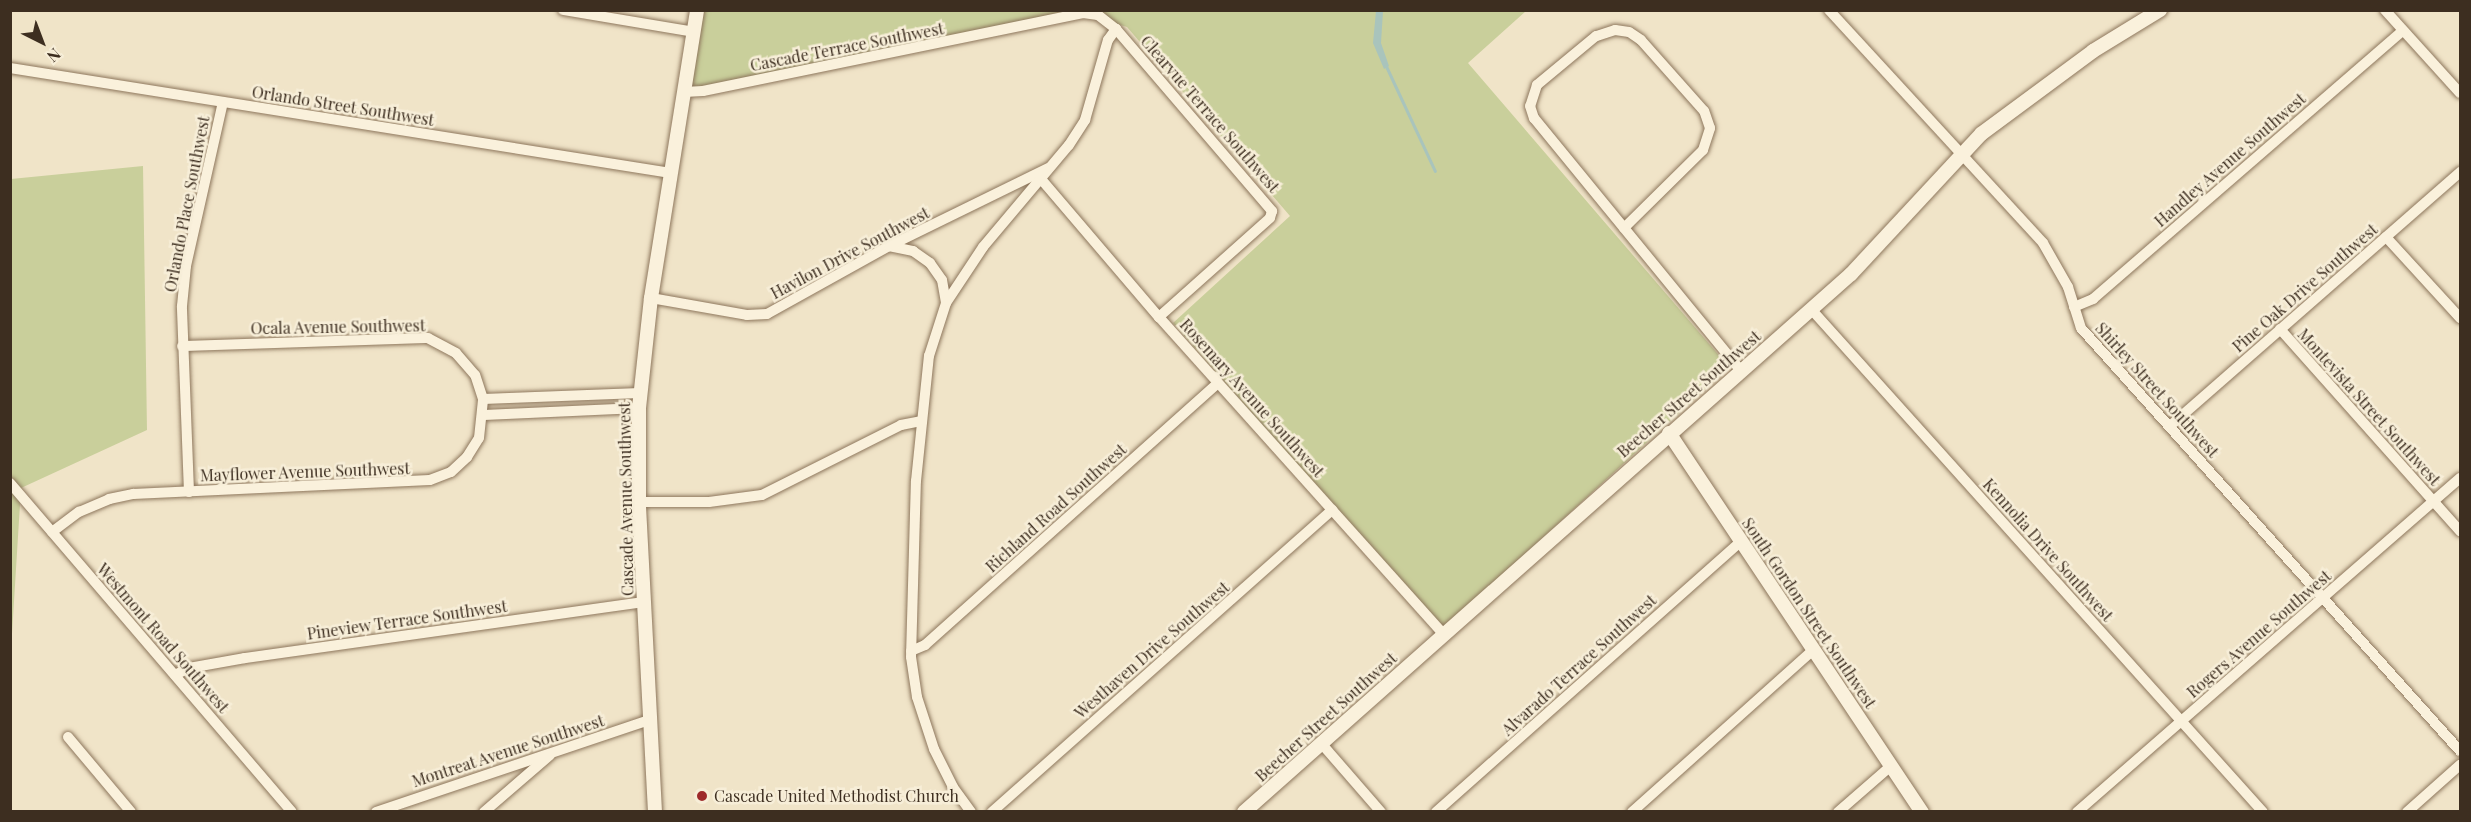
<!DOCTYPE html>
<html>
<head>
<meta charset="utf-8">
<style>
  body { margin:0 }
  #map { position:relative; width:2471px; height:822px; overflow:hidden; background:#f0e4c8; font-family:"Playfair Display",serif }
  div>[style] { position:absolute }
  [style*='--x'] { left:calc(var(--x)*1px); top:calc(var(--y)*1px); width:calc(var(--w)*1px); rotate:calc(var(--a)*1deg) }
  .green>* { inset:0; background:#c9cf9b }
  .water>* { inset:0; background:#a9c4bc }
  .stream>* { height:3px; margin:-1.5px; padding:0 1.5px; transform-origin:1.5px; border-radius:1.5px; background:#a9c4bc }
  .roads { filter:drop-shadow(0 0 2px #8d765c) drop-shadow(0 0 2px #8d765c) }
  .street>* { height:10px; margin:-5px; padding:0 5px; transform-origin:5px; border-radius:5px; background:#faf1dc }
  .secondary>* { height:14px; margin:-7px; padding:0 7px; transform-origin:7px; border-radius:7px; background:#faf1dc }
  .dots>* { width:16px; height:16px; translate:-50% -50%; box-sizing:border-box; border:3px solid #f7eed8; border-radius:50% }
  span { translate:-50% -50%; white-space:nowrap; text-align:center; line-height:1.15; -webkit-text-stroke:5px #f7eed8; paint-order:stroke }
  .street-label { font-size:16px; color:#3d2e20 }
  .poi-label { font-size:16px; color:#3d2e20 }
  .left { translate:0 -50%; text-align:left }
  .frame { position:absolute; inset:0; border:12px solid #3d2e20; pointer-events:none }
  .north { position:absolute; left:12px; top:12px; width:60px; height:60px; -webkit-text-stroke:4px #f7eed8; paint-order:stroke; rotate:138deg; font-size:16px; font-weight:700; line-height:24px; text-align:center; color:#3d2e20 }
  .north::after { content:''; display:block; margin:auto; width:21px; height:27px; background:#3d2e20; clip-path:polygon(50% 0,100% 100%,50% 72%,0 100%) }
</style>
</head>
<body>
<div id="map">
  <div class="green">
    <div style="clip-path:polygon(694px 11px,1526px 11px,1468px 63px,1729px 367px,1442px 630px,1173px 323px,1290px 216px,1127px 27px,1078px 12px,682px 97px)"></div>
    <div style="clip-path:polygon(143px 166px,147px 430px,21px 488px,11px 650px,11px 179px)"></div>
  </div>
  <div class="water">
    <div style="clip-path:polygon(1376px 11px,1383px 11px,1381px 43px,1389px 66px,1384px 69px,1373px 43px)"></div>
  </div>
  <div class="stream">
    <div style="--x:1385;--y:64;--w:118;--a:65"></div>
  </div>
  <div class="roads">
    <div class="street">
      <div style="--x:563;--y:10;--w:133;--a:9.5"></div>
      <div style="--x:1829;--y:10;--w:316;--a:47.4"></div>
      <div style="--x:2043;--y:243;--w:51;--a:60.4"></div>
      <div style="--x:2068;--y:287;--w:43;--a:72.4"></div>
      <div style="--x:2081;--y:328;--w:568;--a:48.14"></div>
      <div style="--x:2385;--y:10;--w:112;--a:47.9"></div>
      <div style="--x:10;--y:68;--w:669;--a:9.03"></div>
      <div style="--x:684;--y:92;--w:19;--a:-3"></div>
      <div style="--x:703;--y:91;--w:388;--a:-11.6"></div>
      <div style="--x:1083;--y:13;--w:15;--a:8"></div>
      <div style="--x:1098;--y:15;--w:23;--a:38"></div>
      <div style="--x:1116;--y:29;--w:240;--a:49.4"></div>
      <div style="--x:1272;--y:211;--w:7;--a:106"></div>
      <div style="--x:1270;--y:218;--w:149;--a:138.3"></div>
      <div style="--x:1041;--y:179;--w:182;--a:49.5"></div>
      <div style="--x:1159;--y:317;--w:426;--a:48.1"></div>
      <div style="--x:1624;--y:228;--w:111;--a:-44.6"></div>
      <div style="--x:1703;--y:150;--w:23;--a:-72"></div>
      <div style="--x:1710;--y:128;--w:18;--a:-109"></div>
      <div style="--x:1704;--y:111;--w:95;--a:-131.6"></div>
      <div style="--x:1641;--y:40;--w:14;--a:-146"></div>
      <div style="--x:1629;--y:32;--w:14;--a:-172"></div>
      <div style="--x:1615;--y:30;--w:20;--a:162"></div>
      <div style="--x:1596;--y:36;--w:77;--a:140.3"></div>
      <div style="--x:1537;--y:85;--w:22;--a:108"></div>
      <div style="--x:1530;--y:106;--w:13;--a:72"></div>
      <div style="--x:1534;--y:118;--w:325;--a:50.7"></div>
      <div style="--x:2386;--y:237;--w:110;--a:47.6"></div>
      <div style="--x:889;--y:246;--w:25;--a:12"></div>
      <div style="--x:913;--y:251;--w:21;--a:35"></div>
      <div style="--x:930;--y:263;--w:21;--a:55"></div>
      <div style="--x:942;--y:280;--w:23;--a:80"></div>
      <div style="--x:651;--y:298;--w:97;--a:10"></div>
      <div style="--x:747;--y:315;--w:20;--a:-3"></div>
      <div style="--x:767;--y:314;--w:140;--a:-29.1"></div>
      <div style="--x:889;--y:246;--w:177;--a:-26.1"></div>
      <div style="--x:2074;--y:307;--w:21;--a:-23"></div>
      <div style="--x:2093;--y:299;--w:410;--a:-40.9"></div>
      <div style="--x:1811;--y:309;--w:676;--a:48.06"></div>
      <div style="--x:2280;--y:329;--w:271;--a:48.3"></div>
      <div style="--x:483;--y:399;--w:157;--a:-2.2"></div>
      <div style="--x:484;--y:415;--w:155;--a:-2.6"></div>
      <div style="--x:2170;--y:426;--w:386;--a:-41.2"></div>
      <div style="--x:10;--y:483;--w:433;--a:49.4"></div>
      <div style="--x:189;--y:492;--w:186;--a:-92.2"></div>
      <div style="--x:182;--y:306;--w:40;--a:-84.3"></div>
      <div style="--x:186;--y:266;--w:168;--a:-77.3"></div>
      <div style="--x:639;--y:502;--w:70;--a:0"></div>
      <div style="--x:709;--y:502;--w:53;--a:-7.5"></div>
      <div style="--x:762;--y:495;--w:156;--a:-26.7"></div>
      <div style="--x:901;--y:425;--w:20;--a:-11"></div>
      <div style="--x:52;--y:532;--w:34;--a:-37"></div>
      <div style="--x:79;--y:512;--w:33;--a:-23"></div>
      <div style="--x:109;--y:499;--w:25;--a:-12"></div>
      <div style="--x:133;--y:494;--w:297;--a:-2.7"></div>
      <div style="--x:430;--y:480;--w:22;--a:-21"></div>
      <div style="--x:451;--y:472;--w:22;--a:-43"></div>
      <div style="--x:467;--y:457;--w:22;--a:-58"></div>
      <div style="--x:479;--y:438;--w:39;--a:-84"></div>
      <div style="--x:483;--y:399;--w:25;--a:-108"></div>
      <div style="--x:475;--y:375;--w:29;--a:-131"></div>
      <div style="--x:456;--y:353;--w:32;--a:-152"></div>
      <div style="--x:428;--y:338;--w:246;--a:178.1"></div>
      <div style="--x:911;--y:651;--w:15;--a:-23"></div>
      <div style="--x:925;--y:645;--w:393;--a:-41.8"></div>
      <div style="--x:175;--y:675;--w:16;--a:-27"></div>
      <div style="--x:189;--y:668;--w:57;--a:-10.1"></div>
      <div style="--x:245;--y:658;--w:403;--a:-8"></div>
      <div style="--x:68;--y:737;--w:98;--a:50"></div>
      <div style="--x:1321;--y:743;--w:91;--a:49"></div>
      <div style="--x:376;--y:812;--w:289;--a:-18.6"></div>
      <div style="--x:484;--y:812;--w:87;--a:-40.8"></div>
      <div style="--x:971;--y:812;--w:31;--a:-126"></div>
      <div style="--x:953;--y:787;--w:42;--a:-116.6"></div>
      <div style="--x:934;--y:749;--w:55;--a:-108.1"></div>
      <div style="--x:917;--y:697;--w:40;--a:-98.5"></div>
      <div style="--x:911;--y:657;--w:176;--a:-88.4"></div>
      <div style="--x:916;--y:481;--w:126;--a:-84.1"></div>
      <div style="--x:929;--y:356;--w:56;--a:-72.2"></div>
      <div style="--x:946;--y:303;--w:67;--a:-56.5"></div>
      <div style="--x:983;--y:247;--w:133;--a:-49.9"></div>
      <div style="--x:1069;--y:145;--w:30;--a:-57"></div>
      <div style="--x:1085;--y:120;--w:83;--a:-74"></div>
      <div style="--x:1108;--y:40;--w:14;--a:-54"></div>
      <div style="--x:992;--y:812;--w:455;--a:-41.6"></div>
      <div style="--x:1436;--y:812;--w:408;--a:-41.6"></div>
      <div style="--x:1632;--y:812;--w:243;--a:-41.8"></div>
      <div style="--x:1838;--y:812;--w:70;--a:-41"></div>
      <div style="--x:2077;--y:812;--w:508;--a:-41.09"></div>
      <div style="--x:2407;--y:812;--w:71;--a:-41.6"></div>
    </div>
    <div class="secondary">
      <div style="--x:1669;--y:433;--w:456;--a:56.3"></div>
      <div style="--x:655;--y:812;--w:310;--a:-93"></div>
      <div style="--x:639;--y:502;--w:94;--a:-90"></div>
      <div style="--x:639;--y:408;--w:111;--a:-83.8"></div>
      <div style="--x:651;--y:298;--w:292;--a:-80.9"></div>
      <div style="--x:1244;--y:812;--w:811;--a:-41.55"></div>
      <div style="--x:1851;--y:274;--w:191;--a:-47.1"></div>
      <div style="--x:1981;--y:134;--w:139;--a:-36.5"></div>
      <div style="--x:2093;--y:51;--w:79;--a:-31.5"></div>
    </div>
  </div>
  <div class="dots">
    <div style="left:702px;top:796px;background:#9e2a2b"></div>
  </div>
  <div class="street-label">
    <span style="left:847px;top:47px;rotate:-11deg">Cascade Terrace Southwest</span>
    <span style="left:343px;top:106px;rotate:9deg">Orlando Street Southwest</span>
    <span style="left:1210px;top:114px;rotate:49deg">Clearvue Terrace Southwest</span>
    <span style="left:2230px;top:160px;rotate:-41deg">Handley Avenue Southwest</span>
    <span style="left:187px;top:204px;rotate:-79deg">Orlando Place Southwest</span>
    <span style="left:850px;top:253px;rotate:-28deg">Havilon Drive Southwest</span>
    <span style="left:2305px;top:288px;rotate:-41deg">Pine Oak Drive Southwest</span>
    <span style="left:338px;top:327px;rotate:-1deg">Ocala Avenue Southwest</span>
    <span style="left:2157px;top:390px;rotate:48deg">Shirley Street Southwest</span>
    <span style="left:1689px;top:394px;rotate:-41deg">Beecher Street Southwest</span>
    <span style="left:1252px;top:398px;rotate:48deg">Rosemary Avenue Southwest</span>
    <span style="left:2369px;top:407px;rotate:48deg">Montevista Street Southwest</span>
    <span style="left:305px;top:472px;rotate:-2deg">Mayflower Avenue Southwest</span>
    <span style="left:626px;top:499px;rotate:-91deg">Cascade Avenue Southwest</span>
    <span style="left:1056px;top:508px;rotate:-42deg">Richland Road Southwest</span>
    <span style="left:2048px;top:550px;rotate:48deg">Kennolia Drive Southwest</span>
    <span style="left:1809px;top:613px;rotate:56deg">South Gordon Street Southwest</span>
    <span style="left:407px;top:620px;rotate:-8deg">Pineview Terrace Southwest</span>
    <span style="left:2259px;top:634px;rotate:-41deg">Rogers Avenue Southwest</span>
    <span style="left:163px;top:638px;rotate:49deg">Westmont Road Southwest</span>
    <span style="left:1152px;top:650px;rotate:-41deg">Westhaven Drive Southwest</span>
    <span style="left:1579px;top:665px;rotate:-42deg">Alvarado Terrace Southwest</span>
    <span style="left:1326px;top:717px;rotate:-42deg">Beecher Street Southwest</span>
    <span style="left:508px;top:751px;rotate:-18deg">Montreat Avenue Southwest</span>
  </div>
  <div class="poi-label">
    <span class="left" style="left:714px;top:796px">Cascade United Methodist Church</span>
  </div>
  <div class="frame"></div>
  <div class="north">N</div>
</div>
</body>
</html>
